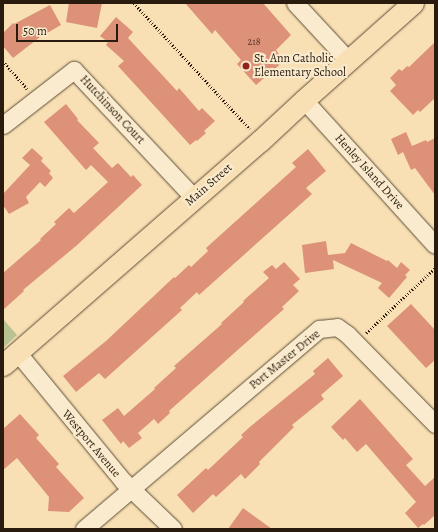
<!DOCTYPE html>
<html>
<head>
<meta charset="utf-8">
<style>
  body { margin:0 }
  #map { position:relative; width:438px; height:532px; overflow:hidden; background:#f8e0b4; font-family:Alegreya,serif }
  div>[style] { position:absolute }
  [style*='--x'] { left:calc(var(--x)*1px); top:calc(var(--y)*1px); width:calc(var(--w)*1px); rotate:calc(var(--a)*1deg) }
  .green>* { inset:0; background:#b8c391 }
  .building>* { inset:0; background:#dd9179 }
  .path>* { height:2.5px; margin-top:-1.25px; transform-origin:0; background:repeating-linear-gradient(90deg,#291b0e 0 1px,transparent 0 3px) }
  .roads { filter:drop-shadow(0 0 1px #5d4c38) drop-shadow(0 0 1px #5d4c38) }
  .minor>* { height:17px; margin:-8.5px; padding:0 8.5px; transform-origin:8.5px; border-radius:8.5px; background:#faebce }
  .major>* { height:21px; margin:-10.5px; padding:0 10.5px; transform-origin:10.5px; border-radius:10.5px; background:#f8e0b4 }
  .dots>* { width:11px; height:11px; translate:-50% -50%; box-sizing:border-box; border:2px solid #faebce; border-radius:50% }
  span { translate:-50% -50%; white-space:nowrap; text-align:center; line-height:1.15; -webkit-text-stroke:4px #faebce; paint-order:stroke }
  .number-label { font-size:10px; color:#563829 }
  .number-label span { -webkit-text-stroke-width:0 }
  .poi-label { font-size:12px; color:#291b0e }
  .left { translate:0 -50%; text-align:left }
  .street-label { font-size:12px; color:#291b0e }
  .frame { position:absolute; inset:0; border:4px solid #291b0e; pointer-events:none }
  .scale { position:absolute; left:16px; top:24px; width:102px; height:18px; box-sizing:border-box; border:2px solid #291b0e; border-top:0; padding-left:5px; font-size:12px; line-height:14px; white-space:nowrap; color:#291b0e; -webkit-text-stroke:3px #faebce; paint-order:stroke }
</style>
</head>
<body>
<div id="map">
  <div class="green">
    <div style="clip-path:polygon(3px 319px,17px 335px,3px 348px)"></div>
  </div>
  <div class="building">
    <div style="clip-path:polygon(69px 3px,102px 3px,97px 28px,66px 22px)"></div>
    <div style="clip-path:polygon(185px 3px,263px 3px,291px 35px,276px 50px,284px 61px,256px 85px,237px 64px,241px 60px,215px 30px,212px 34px)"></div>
    <div style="clip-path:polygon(50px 5px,61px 25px,40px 37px,13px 58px,3px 46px,3px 33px,13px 23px,14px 24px)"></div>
    <div style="clip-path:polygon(116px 17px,133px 32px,128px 38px,177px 91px,179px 88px,199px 111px,202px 108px,215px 121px,204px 131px,206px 133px,197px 141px,196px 140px,190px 145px,118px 66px,124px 61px,106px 45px,108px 42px,100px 36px)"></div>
    <div style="clip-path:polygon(435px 42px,435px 98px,420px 112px,418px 110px,413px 115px,390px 91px,396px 85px,390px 78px,399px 69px,402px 71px,407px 66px,409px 67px)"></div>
    <div style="clip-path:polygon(66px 104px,78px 119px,77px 120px,99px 143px,93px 148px,112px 168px,118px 163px,131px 177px,133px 175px,142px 185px,76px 246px,23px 290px,24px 291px,3px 310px,3px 273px,41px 240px,40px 239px,56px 224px,54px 222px,69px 208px,74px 213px,108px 182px,91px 165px,86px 170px,44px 122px)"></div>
    <div style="clip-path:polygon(406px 132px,412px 146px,426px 140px,427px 142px,435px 138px,435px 195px,415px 168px,411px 170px,403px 152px,398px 155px,391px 139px)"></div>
    <div style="clip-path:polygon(32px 148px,43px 158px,41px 161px,51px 171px,49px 173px,53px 178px,45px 187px,40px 182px,26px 197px,29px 203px,9px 214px,3px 205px,3px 194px,30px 165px,22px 158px)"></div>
    <div style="clip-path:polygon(308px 149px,326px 171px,306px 188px,312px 194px,199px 295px,197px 292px,180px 308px,182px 310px,105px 379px,99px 373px,76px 392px,63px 376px,106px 341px,174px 277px,175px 278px,189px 265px,191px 267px,208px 251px,206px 248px,296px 167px,292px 163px)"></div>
    <div style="clip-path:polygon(326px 241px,328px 255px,345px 253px,351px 243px,387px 261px,388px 260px,397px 268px,401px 262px,410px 270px,405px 275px,407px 277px,389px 298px,378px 288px,382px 283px,333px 260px,334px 269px,305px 273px,302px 245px)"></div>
    <div style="clip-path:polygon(284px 262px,300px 279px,293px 285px,299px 291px,282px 307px,284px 309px,169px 411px,170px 413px,158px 424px,154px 419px,138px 433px,142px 438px,129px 448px,123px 441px,121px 444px,102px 420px,118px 408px,124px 416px,155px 389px,154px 388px,176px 368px,174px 366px,222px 324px,221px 323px,244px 302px,243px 301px,269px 278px,263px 272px,272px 265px,276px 269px)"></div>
    <div style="clip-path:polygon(411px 304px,435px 330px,435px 360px,426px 368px,387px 326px)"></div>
    <div style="clip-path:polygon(328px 358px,343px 376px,321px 395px,324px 399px,292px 425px,294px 427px,259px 462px,260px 464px,245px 479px,241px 474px,216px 497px,213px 494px,193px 513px,177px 495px,206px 468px,208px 470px,243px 437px,241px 435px,251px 426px,315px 374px,313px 371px)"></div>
    <div style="clip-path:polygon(360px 399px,413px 459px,406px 465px,425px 486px,435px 477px,435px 515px,424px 525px,423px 524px,418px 528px,405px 513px,416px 502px,366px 444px,357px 452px,345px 438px,343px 440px,331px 427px)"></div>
    <div style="clip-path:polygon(20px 414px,39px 435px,36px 438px,59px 464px,56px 467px,84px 498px,69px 512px,48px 511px,49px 497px,17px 458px,3px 470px,3px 429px)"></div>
    <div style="clip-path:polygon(243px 508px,272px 529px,228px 529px)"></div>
  </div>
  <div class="path">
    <div style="--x:134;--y:3;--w:171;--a:47.4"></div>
    <div style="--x:3;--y:61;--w:37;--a:49"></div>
    <div style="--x:366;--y:333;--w:95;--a:-43.3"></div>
  </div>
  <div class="roads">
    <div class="minor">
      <div style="--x:295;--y:3;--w:78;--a:47.1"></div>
      <div style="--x:304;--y:100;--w:195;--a:47.9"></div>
      <div style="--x:3;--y:125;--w:90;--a:-37.8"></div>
      <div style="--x:74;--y:70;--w:175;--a:46.8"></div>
      <div style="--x:17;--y:352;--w:167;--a:50.6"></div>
      <div style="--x:123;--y:481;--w:69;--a:43.8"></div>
      <div style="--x:84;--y:529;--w:309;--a:-40.4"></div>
      <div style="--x:319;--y:329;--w:18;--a:-6"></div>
      <div style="--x:337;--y:327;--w:12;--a:35"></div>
      <div style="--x:347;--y:334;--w:126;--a:45.6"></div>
    </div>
    <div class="major">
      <div style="--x:3;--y:365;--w:341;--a:-41.1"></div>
      <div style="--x:260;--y:141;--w:60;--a:-43"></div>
      <div style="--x:304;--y:100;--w:146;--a:-41.7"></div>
    </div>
  </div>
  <div class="dots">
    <div style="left:246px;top:66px;background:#8f2418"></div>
  </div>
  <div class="number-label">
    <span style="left:254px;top:42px">218</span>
  </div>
  <div class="poi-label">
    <span class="left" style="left:254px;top:66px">St. Ann Catholic<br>Elementary School</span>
  </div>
  <div class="street-label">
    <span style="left:112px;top:110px;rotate:47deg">Hutchinson Court</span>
    <span style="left:369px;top:172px;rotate:48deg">Henley Island Drive</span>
    <span style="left:209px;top:185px;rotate:-41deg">Main Street</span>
    <span style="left:285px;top:360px;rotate:-39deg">Port Master Drive</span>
    <span style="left:91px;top:444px;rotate:50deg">Westport Avenue</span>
  </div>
  <div class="frame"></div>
  <div class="scale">50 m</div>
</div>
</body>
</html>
